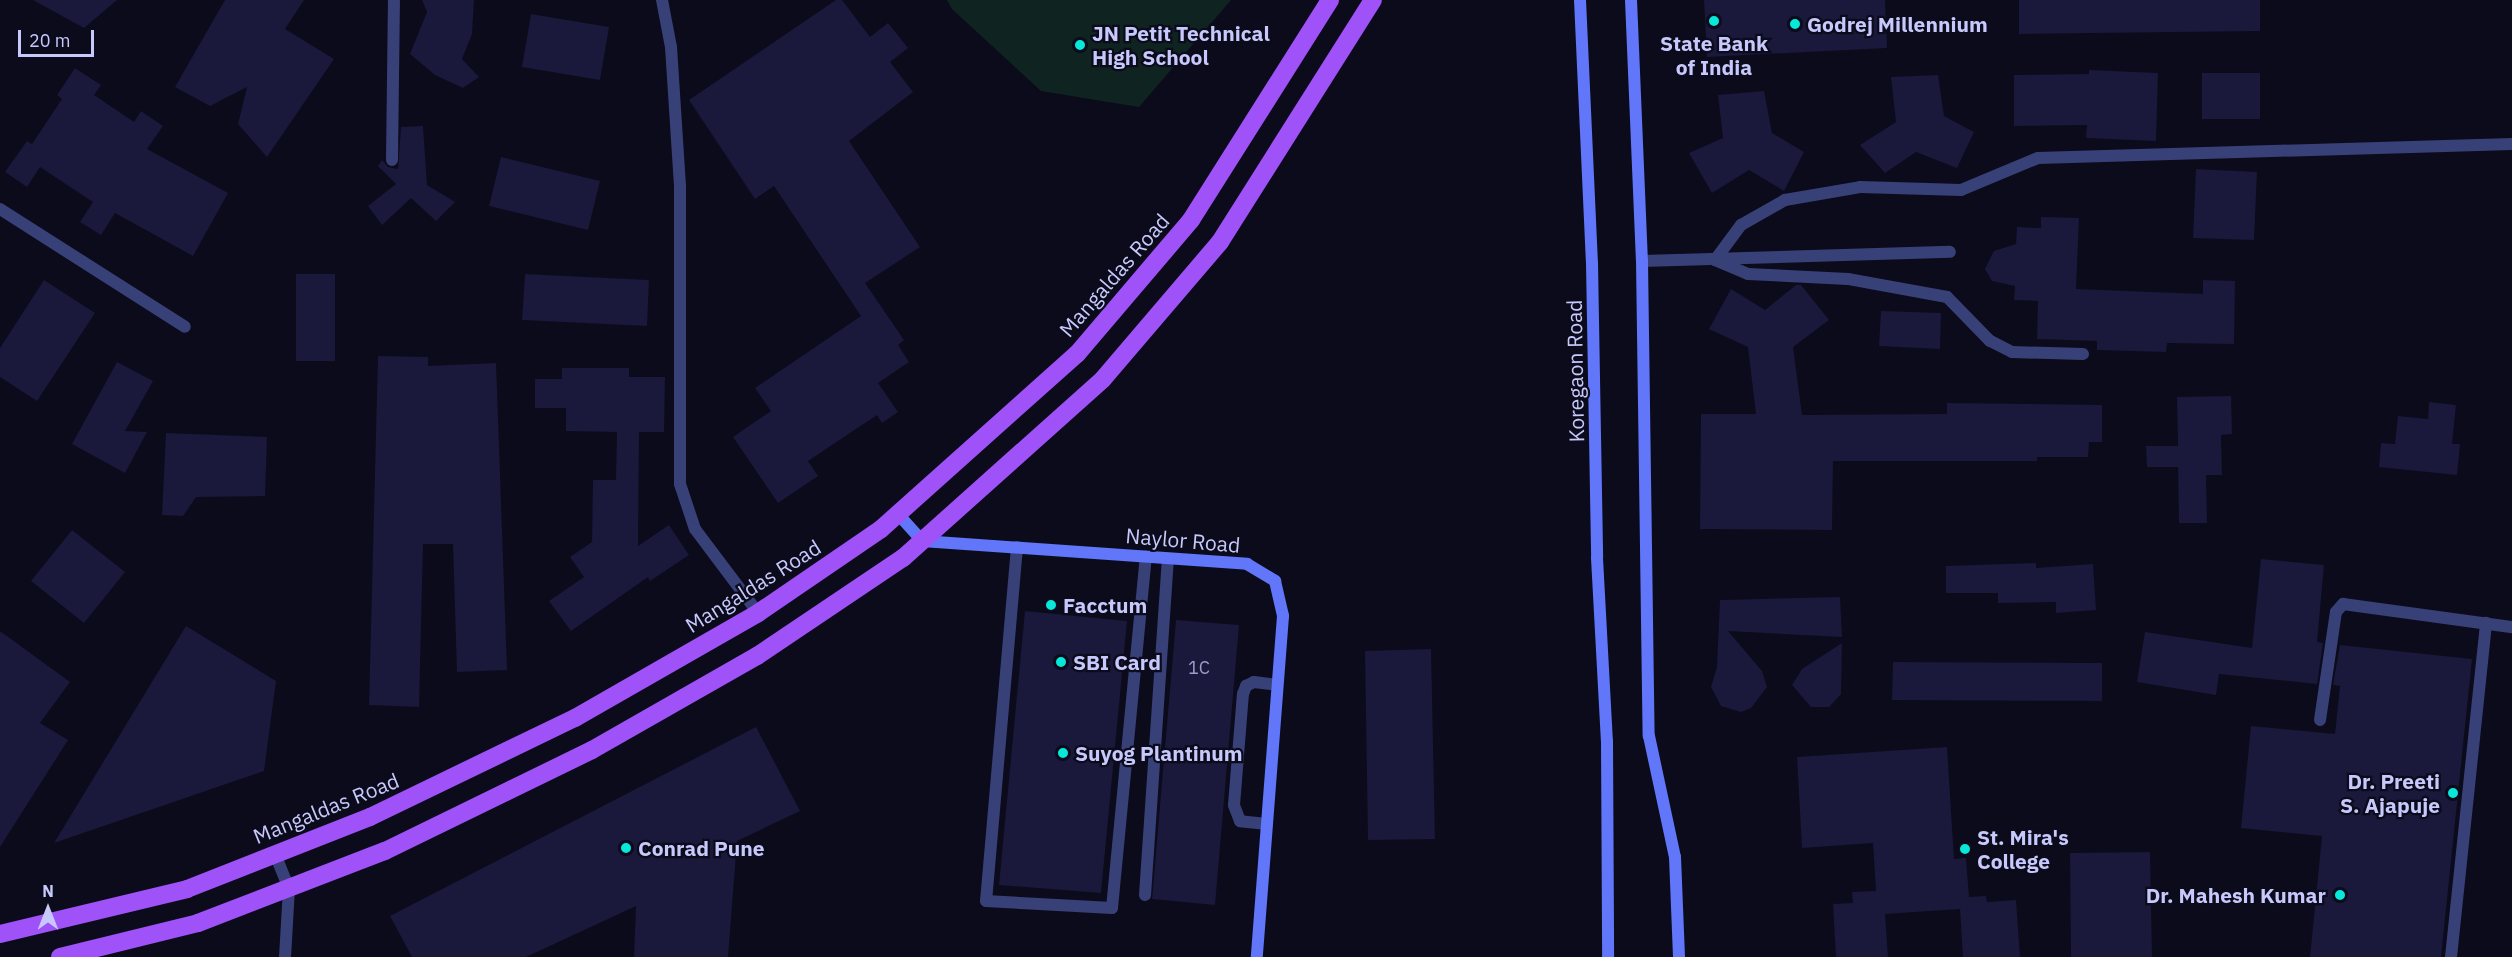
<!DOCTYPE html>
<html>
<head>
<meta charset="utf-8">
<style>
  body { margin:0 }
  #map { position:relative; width:2512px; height:957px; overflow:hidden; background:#0b0b1b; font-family:"IBM Plex Sans",sans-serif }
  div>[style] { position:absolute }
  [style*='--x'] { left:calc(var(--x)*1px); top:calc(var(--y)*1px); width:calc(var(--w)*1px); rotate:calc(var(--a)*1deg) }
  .green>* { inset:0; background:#0f2420 }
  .building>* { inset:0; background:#1a183b }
  .street>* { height:12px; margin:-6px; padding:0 6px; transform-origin:6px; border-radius:6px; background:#384078 }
  .secondary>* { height:12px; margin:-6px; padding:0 6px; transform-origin:6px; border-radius:6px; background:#6176f9 }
  .primary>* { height:18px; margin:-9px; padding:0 9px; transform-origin:9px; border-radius:9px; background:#a052f9 }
  .dots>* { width:16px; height:16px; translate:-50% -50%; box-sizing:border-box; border:3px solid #0b0b1b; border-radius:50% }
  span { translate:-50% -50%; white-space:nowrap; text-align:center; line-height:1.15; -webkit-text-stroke:4.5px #0b0b1b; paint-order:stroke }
  .number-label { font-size:18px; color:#9c9dcc }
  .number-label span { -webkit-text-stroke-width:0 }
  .poi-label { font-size:21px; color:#c7c9fd; font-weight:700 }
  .left { translate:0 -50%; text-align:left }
  .right { translate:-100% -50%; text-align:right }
  .street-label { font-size:21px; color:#c7c9fd }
  .north { position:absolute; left:18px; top:879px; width:60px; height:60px; -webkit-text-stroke:4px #0b0b1b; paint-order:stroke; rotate:0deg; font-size:16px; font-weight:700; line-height:24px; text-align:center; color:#c7c9fd }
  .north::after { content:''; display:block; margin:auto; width:21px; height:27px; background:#c7c9fd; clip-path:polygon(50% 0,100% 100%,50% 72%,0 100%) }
  .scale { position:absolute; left:18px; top:30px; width:76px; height:27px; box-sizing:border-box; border:3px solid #c7c9fd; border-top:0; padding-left:8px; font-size:18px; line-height:21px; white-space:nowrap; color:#c7c9fd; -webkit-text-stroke:4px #0b0b1b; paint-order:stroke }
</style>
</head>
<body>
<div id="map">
  <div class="green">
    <div style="clip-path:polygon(947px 0,1231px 0,1139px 107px,1041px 91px,952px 9px)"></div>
  </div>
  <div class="building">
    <div style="clip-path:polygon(33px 0,117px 0,84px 28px)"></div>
    <div style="clip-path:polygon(225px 0,304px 0,285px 29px,334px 59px,267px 157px,238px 124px,247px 87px,210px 106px,175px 87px)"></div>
    <div style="clip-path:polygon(422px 0,474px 0,472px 34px,462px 59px,479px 77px,463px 88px,435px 75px,410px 54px,427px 12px)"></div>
    <div style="clip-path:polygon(836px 0,842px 0,870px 37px,888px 23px,908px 48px,890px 62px,913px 92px,849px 141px,920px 247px,865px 283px,904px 340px,898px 345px,909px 362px,878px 383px,898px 412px,882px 423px,877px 415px,808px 461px,818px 476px,778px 503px,733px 437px,771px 411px,755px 388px,861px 316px,774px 186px,755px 199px,689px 100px)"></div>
    <div style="clip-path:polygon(1704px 0,1885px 0,1887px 48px,1707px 57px)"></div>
    <div style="clip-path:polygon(2019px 0,2260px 0,2260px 31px,2019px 34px)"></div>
    <div style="clip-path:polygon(531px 14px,609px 27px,600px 80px,522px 67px)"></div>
    <div style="clip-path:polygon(75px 68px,101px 85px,94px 95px,134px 122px,141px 111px,163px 126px,147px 149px,228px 193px,193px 256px,115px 213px,101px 235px,80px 222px,93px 202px,40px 167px,27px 187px,5px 172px,27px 141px,32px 144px,62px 99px,57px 95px)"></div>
    <div style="clip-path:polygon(2089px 70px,2158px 73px,2156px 141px,2086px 138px,2087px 125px,2014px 126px,2014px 75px,2089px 74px)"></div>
    <div style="clip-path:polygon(2202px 73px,2260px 73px,2260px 119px,2202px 119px)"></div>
    <div style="clip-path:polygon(1938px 75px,1944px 116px,1974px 132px,1957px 168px,1916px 152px,1885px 173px,1860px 145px,1896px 122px,1891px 77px)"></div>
    <div style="clip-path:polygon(1764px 91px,1772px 133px,1804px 152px,1784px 191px,1749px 170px,1712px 193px,1689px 153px,1723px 138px,1718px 95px)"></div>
    <div style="clip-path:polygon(423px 126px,427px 185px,455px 202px,436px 221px,411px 198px,382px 225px,368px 206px,396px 184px,378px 166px,382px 160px,388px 167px,398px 169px,401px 127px)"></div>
    <div style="clip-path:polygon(501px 157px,600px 181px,588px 230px,489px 206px)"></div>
    <div style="clip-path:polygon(2196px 169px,2257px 172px,2254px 240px,2193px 238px)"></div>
    <div style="clip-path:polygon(2041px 217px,2079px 218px,2076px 289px,2203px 294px,2203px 280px,2235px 281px,2234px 344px,2167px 343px,2166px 352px,2097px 350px,2097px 341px,2037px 339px,2038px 301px,2014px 300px,2015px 286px,1992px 281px,1985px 269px,1994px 251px,2016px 244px,2017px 227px,2041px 228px)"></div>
    <div style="clip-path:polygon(296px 274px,335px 274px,335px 361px,296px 361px)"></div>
    <div style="clip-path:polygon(525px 274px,649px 280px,647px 326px,522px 320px)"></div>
    <div style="clip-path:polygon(44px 280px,95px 313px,37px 401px,0 377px,0 348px)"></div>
    <div style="clip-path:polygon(1796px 285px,1801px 285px,1829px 320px,1793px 347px,1802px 415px,1947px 414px,1947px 403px,2102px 405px,2102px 442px,2089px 442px,2088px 457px,2037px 457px,2037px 461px,1833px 461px,1832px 530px,1700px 529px,1701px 414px,1756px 414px,1748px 347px,1709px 329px,1731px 289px,1765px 310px)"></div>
    <div style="clip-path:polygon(1881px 311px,1941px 313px,1940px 349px,1879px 346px)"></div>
    <div style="clip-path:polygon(378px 356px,428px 357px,428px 366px,496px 363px,507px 670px,457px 672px,453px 544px,423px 544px,419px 707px,369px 705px)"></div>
    <div style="clip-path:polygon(117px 362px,153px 381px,125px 431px,147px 432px,125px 473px,72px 444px)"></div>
    <div style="clip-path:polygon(562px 368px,629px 368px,629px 377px,665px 377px,664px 432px,639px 432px,638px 546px,669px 525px,689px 555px,650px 581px,648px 577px,571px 631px,549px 601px,584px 577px,570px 557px,592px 542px,593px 480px,616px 480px,617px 432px,566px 431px,566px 408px,535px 408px,535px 379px,562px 379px)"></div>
    <div style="clip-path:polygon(2231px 396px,2232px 434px,2221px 435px,2222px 475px,2206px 475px,2207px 523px,2179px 523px,2178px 467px,2147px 467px,2146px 446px,2178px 446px,2177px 397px)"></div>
    <div style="clip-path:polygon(2429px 402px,2456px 405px,2452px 444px,2460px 444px,2457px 475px,2379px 467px,2381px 443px,2395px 444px,2398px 416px,2428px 419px)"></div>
    <div style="clip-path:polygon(166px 433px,267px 437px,265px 496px,196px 497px,183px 516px,162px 515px)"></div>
    <div style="clip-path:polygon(72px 530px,125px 572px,84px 623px,31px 581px)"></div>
    <div style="clip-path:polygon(2261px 559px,2324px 565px,2317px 642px,2323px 643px,2317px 684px,2219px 674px,2216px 695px,2137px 682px,2145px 632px,2252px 648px)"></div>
    <div style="clip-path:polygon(2036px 563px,2036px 568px,2093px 564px,2096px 610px,2056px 613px,2056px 602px,1998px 603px,1998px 593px,1946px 593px,1946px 566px)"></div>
    <div style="clip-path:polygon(1840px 597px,1842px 637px,1728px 631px,1762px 671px,1767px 687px,1751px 708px,1741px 712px,1721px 706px,1711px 687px,1717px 667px,1720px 600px)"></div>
    <div style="clip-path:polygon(1025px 611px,1127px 621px,1101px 893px,999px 885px)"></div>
    <div style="clip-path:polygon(1176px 620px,1239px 625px,1215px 905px,1152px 899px)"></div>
    <div style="clip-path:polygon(186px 626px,276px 681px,264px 771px,54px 843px)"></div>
    <div style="clip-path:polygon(0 631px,70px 682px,40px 723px,68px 740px,0 847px)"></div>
    <div style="clip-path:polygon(1842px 643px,1841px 694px,1829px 707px,1811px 707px,1792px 685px,1802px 669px)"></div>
    <div style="clip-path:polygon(2340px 645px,2472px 659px,2441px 957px,2310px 957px,2322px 836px,2241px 828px,2251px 726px,2335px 734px,2340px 686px,2333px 685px)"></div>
    <div style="clip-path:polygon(1431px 649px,1435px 839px,1368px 840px,1365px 651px)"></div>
    <div style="clip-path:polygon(1893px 662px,2102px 663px,2102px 701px,1892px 700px)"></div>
    <div style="clip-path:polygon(756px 727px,800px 811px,737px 841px,728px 957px,634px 957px,636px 906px,526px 957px,412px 957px,390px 916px)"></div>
    <div style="clip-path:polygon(1947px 747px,1954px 859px,1966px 858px,1969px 897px,1986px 896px,1987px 902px,2016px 900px,2020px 957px,1963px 957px,1960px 909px,1885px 914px,1888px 957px,1836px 957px,1833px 904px,1853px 903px,1852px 892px,1876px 891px,1873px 843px,1802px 848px,1797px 757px)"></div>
    <div style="clip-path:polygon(2150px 852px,2152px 957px,2071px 957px,2070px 853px)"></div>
  </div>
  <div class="street">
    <div style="--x:662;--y:0;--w:48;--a:79.2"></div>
    <div style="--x:671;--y:47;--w:139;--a:86.3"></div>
    <div style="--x:680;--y:186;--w:298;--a:90"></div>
    <div style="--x:680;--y:484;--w:47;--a:71.6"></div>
    <div style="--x:695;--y:529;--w:105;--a:53.1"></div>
    <div style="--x:392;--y:160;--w:160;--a:-89.3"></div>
    <div style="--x:0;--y:209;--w:219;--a:32.5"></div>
    <div style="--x:1642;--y:261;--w:308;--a:-1.7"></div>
    <div style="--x:2083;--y:354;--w:71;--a:-178.4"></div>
    <div style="--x:2012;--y:352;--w:25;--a:-153"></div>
    <div style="--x:1990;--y:341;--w:62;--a:-134.3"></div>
    <div style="--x:1947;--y:297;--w:101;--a:-169.7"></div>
    <div style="--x:1848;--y:279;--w:100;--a:-177.1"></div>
    <div style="--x:1748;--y:274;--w:36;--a:-157"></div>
    <div style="--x:1715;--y:260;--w:44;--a:-53.4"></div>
    <div style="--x:1741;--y:225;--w:51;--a:-29.6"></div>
    <div style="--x:1785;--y:200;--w:76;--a:-9.8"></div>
    <div style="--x:1860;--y:187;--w:101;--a:1.7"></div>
    <div style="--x:1961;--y:190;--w:83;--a:-22.6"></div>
    <div style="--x:2038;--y:158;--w:474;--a:-1.7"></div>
    <div style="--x:1017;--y:547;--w:355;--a:95"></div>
    <div style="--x:986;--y:901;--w:126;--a:3.2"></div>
    <div style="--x:1112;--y:908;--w:353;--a:-84.5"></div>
    <div style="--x:2320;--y:720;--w:109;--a:-81.6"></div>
    <div style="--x:2336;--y:612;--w:11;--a:-49"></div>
    <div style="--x:2343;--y:604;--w:171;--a:7.8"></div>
    <div style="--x:1267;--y:824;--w:27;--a:-174"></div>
    <div style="--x:1240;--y:821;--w:17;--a:-111"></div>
    <div style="--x:1234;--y:805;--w:111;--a:-85.4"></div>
    <div style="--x:1243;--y:694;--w:9;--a:-69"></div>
    <div style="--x:1246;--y:686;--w:9;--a:-27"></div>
    <div style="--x:1254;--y:682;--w:23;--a:7"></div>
    <div style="--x:275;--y:854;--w:37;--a:68"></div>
    <div style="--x:289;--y:888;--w:69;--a:93.3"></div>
    <div style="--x:1145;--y:895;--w:337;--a:-86.1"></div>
    <div style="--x:2451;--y:957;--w:336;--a:-84"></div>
  </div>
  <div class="secondary">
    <div style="--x:1580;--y:0;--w:263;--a:87.4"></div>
    <div style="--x:1592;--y:263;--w:295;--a:89"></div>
    <div style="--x:1597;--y:558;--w:183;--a:86.9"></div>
    <div style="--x:1607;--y:741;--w:216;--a:89.7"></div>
    <div style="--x:1631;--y:0;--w:261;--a:87.6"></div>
    <div style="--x:1642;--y:261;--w:475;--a:89.2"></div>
    <div style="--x:1649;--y:736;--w:124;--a:77.9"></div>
    <div style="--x:1675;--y:857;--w:100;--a:87.7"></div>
    <div style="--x:898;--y:514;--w:36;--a:48"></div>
    <div style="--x:922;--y:541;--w:326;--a:4"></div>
    <div style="--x:1247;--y:564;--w:33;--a:31"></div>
    <div style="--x:1275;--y:581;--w:36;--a:77"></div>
    <div style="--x:1283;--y:616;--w:342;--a:94.4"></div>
  </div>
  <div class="primary">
    <div style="--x:0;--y:934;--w:192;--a:-13.5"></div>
    <div style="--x:187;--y:889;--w:197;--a:-21.5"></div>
    <div style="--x:370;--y:817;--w:228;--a:-25.8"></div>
    <div style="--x:575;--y:718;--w:211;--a:-29.8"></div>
    <div style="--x:758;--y:613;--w:149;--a:-34.3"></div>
    <div style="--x:881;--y:529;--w:263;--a:-41.8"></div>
    <div style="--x:1077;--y:354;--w:176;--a:-49.6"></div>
    <div style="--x:1191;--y:220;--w:260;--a:-57.7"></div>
    <div style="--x:60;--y:957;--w:142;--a:-13.8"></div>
    <div style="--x:198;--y:923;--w:200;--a:-21.1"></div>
    <div style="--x:385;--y:851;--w:230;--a:-26"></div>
    <div style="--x:592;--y:750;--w:190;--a:-29.7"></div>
    <div style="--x:757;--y:656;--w:176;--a:-33.9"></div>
    <div style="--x:903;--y:558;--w:268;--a:-41.8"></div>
    <div style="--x:1103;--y:379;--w:180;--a:-49.5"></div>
    <div style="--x:1220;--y:242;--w:286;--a:-57.7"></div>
  </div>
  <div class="dots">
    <div style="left:1714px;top:21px;background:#08e8da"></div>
    <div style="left:1795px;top:24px;background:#08e8da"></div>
    <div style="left:1080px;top:45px;background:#08e8da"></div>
    <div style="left:1051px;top:605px;background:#08e8da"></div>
    <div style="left:1061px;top:662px;background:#08e8da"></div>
    <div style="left:1063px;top:753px;background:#08e8da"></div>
    <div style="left:2453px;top:793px;background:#08e8da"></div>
    <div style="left:626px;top:848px;background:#08e8da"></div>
    <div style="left:1965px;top:849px;background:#08e8da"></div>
    <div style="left:2340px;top:895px;background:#08e8da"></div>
  </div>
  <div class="number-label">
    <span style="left:1199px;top:668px">1C</span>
  </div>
  <div class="poi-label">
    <span class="left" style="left:1807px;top:24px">Godrej Millennium</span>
    <span class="left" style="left:1092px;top:45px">JN Petit Technical<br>High School</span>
    <span style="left:1714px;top:55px">State Bank<br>of India</span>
    <span class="left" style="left:1063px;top:605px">Facctum</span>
    <span class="left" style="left:1073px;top:662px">SBI Card</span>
    <span class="left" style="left:1075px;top:753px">Suyog Plantinum</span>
    <span class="right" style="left:2440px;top:793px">Dr. Preeti<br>S. Ajapuje</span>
    <span class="left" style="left:1977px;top:849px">St. Mira's<br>College</span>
    <span class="left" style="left:638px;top:848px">Conrad Pune</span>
    <span class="right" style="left:2326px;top:895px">Dr. Mahesh Kumar</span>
  </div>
  <div class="street-label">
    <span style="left:1114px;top:275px;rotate:-49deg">Mangaldas Road</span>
    <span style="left:1575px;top:371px;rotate:-91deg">Koregaon Road</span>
    <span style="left:1183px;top:540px;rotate:5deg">Naylor Road</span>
    <span style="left:753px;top:586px;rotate:-32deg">Mangaldas Road</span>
    <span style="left:326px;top:808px;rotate:-22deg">Mangaldas Road</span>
  </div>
  <div class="north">N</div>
  <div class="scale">20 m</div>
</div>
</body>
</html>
